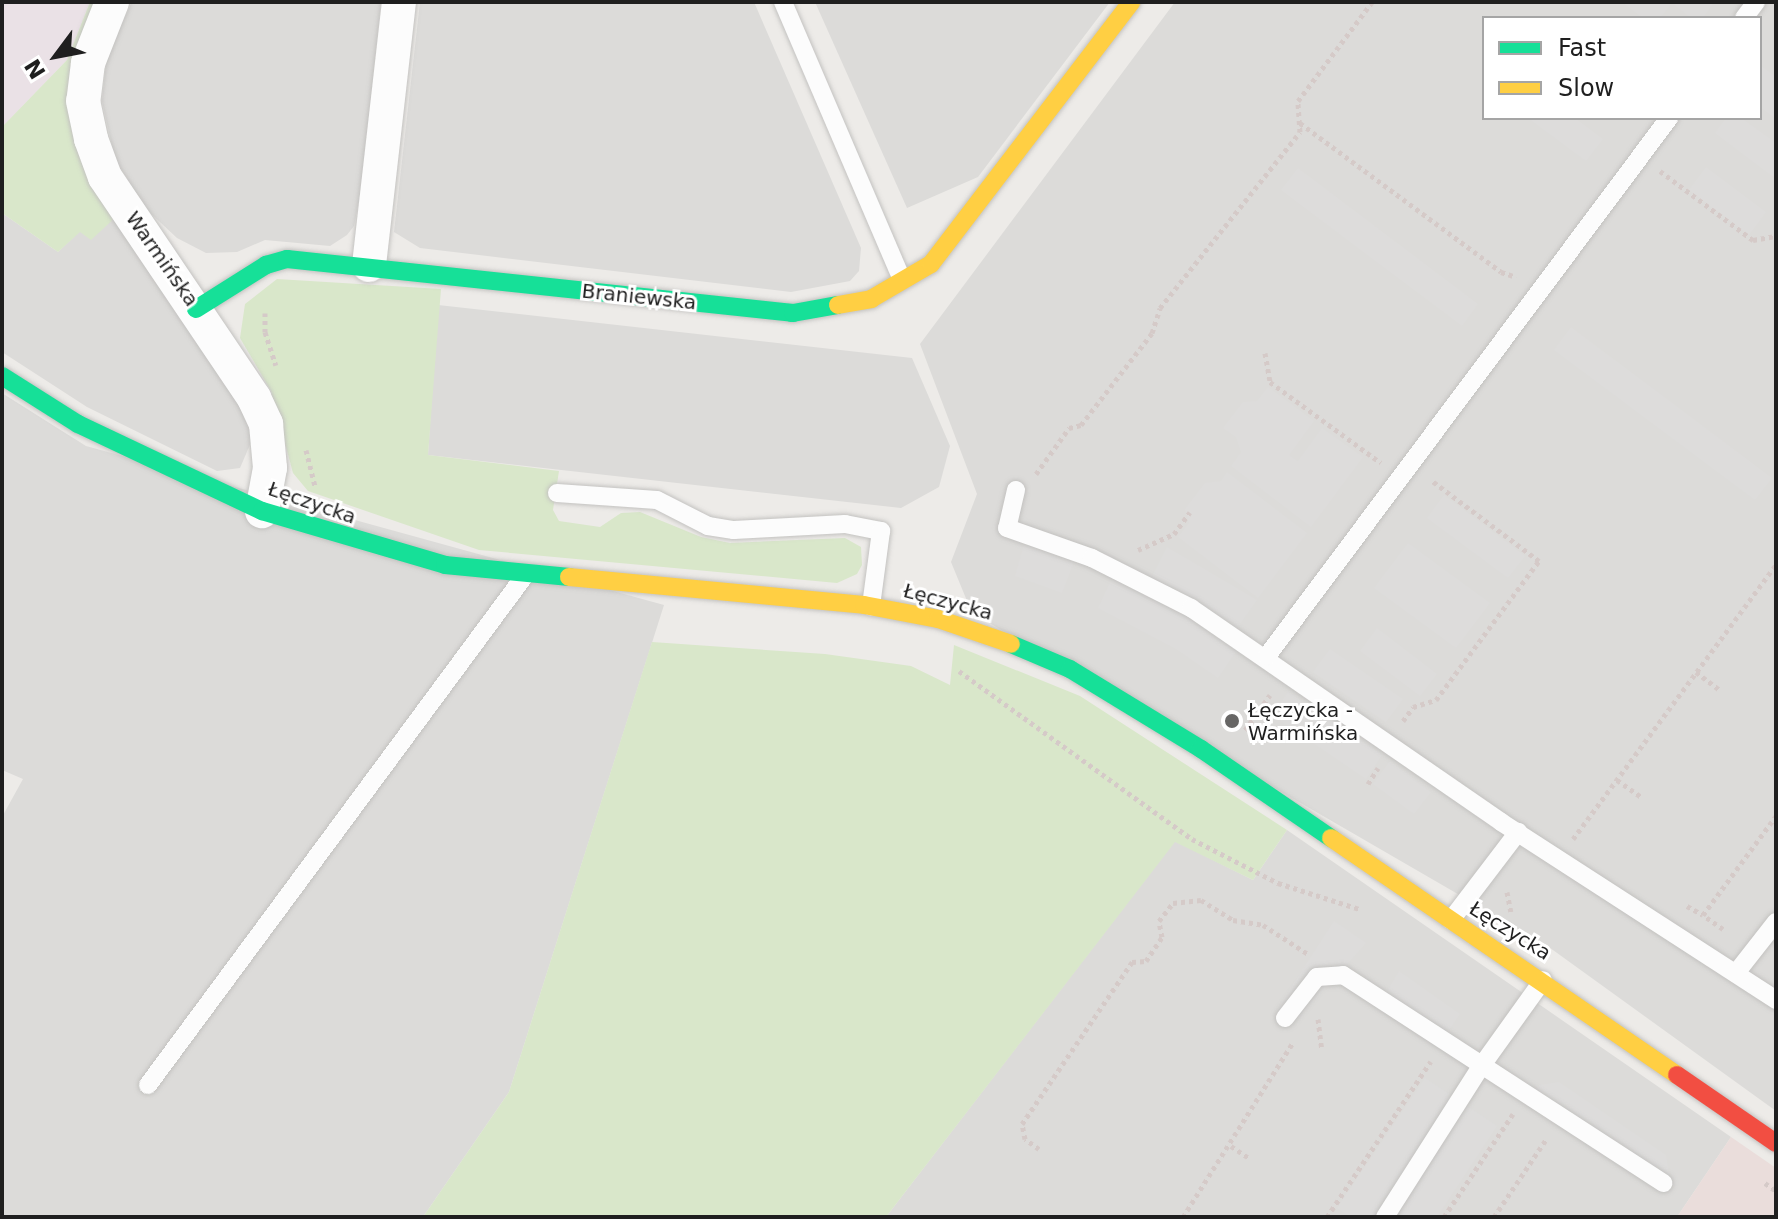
<!DOCTYPE html>
<html>
<head>
<meta charset="utf-8">
<style>
  body { margin:0 }
  #map { position:relative; width:1778px; height:1219px; overflow:hidden; background:#edebe8; font-family:"DejaVu Sans",sans-serif }
  div>[style] { position:absolute }
  [style*='--x'] { left:calc(var(--x)*1px); top:calc(var(--y)*1px); width:calc(var(--w)*1px); rotate:calc(var(--a)*1deg) }
  .residential>* { inset:0; background:#dcdbd9 }
  .commercial>* { inset:0; background:#eadddb }
  .industrial>* { inset:0; background:#eae1e6 }
  .grass>* { inset:0; background:#d9e7ca }
  .parking>* { inset:0; background:#dddcdb }
  .path>* { height:5px; margin-top:-2.5px; transform-origin:0; background:repeating-linear-gradient(90deg,#d5cac8 0 4px,transparent 0 8px) }
  .roads { filter:drop-shadow(0 0 2px #c3c2c0) drop-shadow(0 0 2px #c3c2c0) }
  .lane>* { height:18px; margin:-9px; padding:0 9px; transform-origin:9px; border-radius:9px; background:#fcfcfc }
  .street>* { height:34px; margin:-17px; padding:0 17px; transform-origin:17px; border-radius:17px; background:#fcfcfc }
  .fast>* { height:18px; margin:-9px; padding:0 9px; transform-origin:9px; border-radius:9px; background:#16e098 }
  .slow>* { height:18px; margin:-9px; padding:0 9px; transform-origin:9px; border-radius:9px; background:#ffcf43 }
  .jam>* { height:18px; margin:-9px; padding:0 9px; transform-origin:9px; border-radius:9px; background:#f24e42 }
  .dots>* { width:22px; height:22px; translate:-50% -50%; box-sizing:border-box; border:4px solid #fff; border-radius:50% }
  span { translate:-50% -50%; white-space:nowrap; text-align:center; line-height:1.15; -webkit-text-stroke:6px #fff; paint-order:stroke }
  .street-label { font-size:20px; color:#1f1f1f }
  .poi-label { font-size:20px; color:#1f1f1f }
  .left { translate:0 -50%; text-align:left }
  .frame { position:absolute; inset:0; border:4px solid #1f1f1f; pointer-events:none }
  .legend { position:absolute; left:1482px; top:16px; width:280px; height:104px; box-sizing:border-box; background:#fff; border:2px solid #a5a5a5; margin:0; padding:10px 14px; list-style:none; font-size:24px; color:#1f1f1f }
  .legend li { display:flex; align-items:center; gap:16px; height:40px }
  .legend b { width:40px; border:2px solid #a5a5a5 }
  .north { position:absolute; left:16px; top:16px; width:80px; height:80px; -webkit-text-stroke:6px #fff; paint-order:stroke; rotate:238deg; font-size:22px; font-weight:700; line-height:32px; text-align:center; color:#1f1f1f }
  .north::after { content:''; display:block; margin:auto; width:28px; height:36px; background:#1f1f1f; clip-path:polygon(50% 0,100% 100%,50% 72%,0 100%) }
</style>
</head>
<body>
<div id="map">
  <div class="residential">
    <div style="clip-path:polygon(132px 2px,381px 2px,363px 180px,354px 226px,347px 235px,330px 246px,265px 240px,237px 252px,206px 253px,177px 238px,145px 208px,115px 159px,102px 101px,107px 54px)"></div>
    <div style="clip-path:polygon(420px 2px,754px 2px,861px 248px,859px 271px,850px 281px,791px 292px,420px 248px,394px 232px)"></div>
    <div style="clip-path:polygon(815px 2px,1110px 2px,978px 177px,907px 208px)"></div>
    <div style="clip-path:polygon(evenodd,1175px 2px,1776px 2px,1776px 1111px,1546px 945px,972px 613px,951px 562px,977px 494px,920px 344px,1175px 2px,1484px 18px,1760px 18px,1760px 118px,1484px 118px,1484px 18px)"></div>
    <div style="clip-path:polygon(2px 213px,58px 252px,80px 231px,118px 215px,244px 401px,255px 433px,240px 468px,217px 471px,87px 407px,2px 352px)"></div>
    <div style="clip-path:polygon(438px 305px,912px 358px,950px 446px,939px 487px,901px 508px,428px 455px)"></div>
    <div style="clip-path:polygon(2px 393px,86px 446px,664px 605px,509px 1092px,423px 1217px,2px 1217px,2px 817px,23px 779px,2px 770px)"></div>
    <div style="clip-path:polygon(1287px 830px,1731px 1137px,1677px 1217px,886px 1217px,1175px 841px,1253px 880px)"></div>
  </div>
  <div class="commercial">
    <div style="clip-path:polygon(1731px 1137px,1776px 1168px,1776px 1217px,1677px 1217px)"></div>
  </div>
  <div class="industrial">
    <div style="clip-path:polygon(2px 2px,90px 2px,67px 60px,2px 127px)"></div>
  </div>
  <div class="grass">
    <div style="clip-path:polygon(90px 2px,103px 2px,82px 45px,118px 215px,91px 240px,80px 232px,58px 252px,2px 213px,2px 127px,67px 60px)"></div>
    <div style="clip-path:polygon(277px 279px,441px 289px,428px 455px,559px 471px,553px 510px,559px 521px,600px 527px,621px 513px,640px 512px,701px 537px,730px 543px,845px 538px,861px 547px,862px 565px,857px 574px,837px 583px,479px 550px,308px 491px,293px 473px,271px 391px,240px 338px,245px 304px)"></div>
    <div style="clip-path:polygon(652px 642px,825px 654px,911px 666px,950px 685px,954px 645px,1080px 696px,1287px 830px,1253px 880px,1175px 842px,886px 1217px,423px 1217px,509px 1092px)"></div>
  </div>
  <div class="parking">
    <div style="clip-path:polygon(1622px 2px,1714px 2px,1703px 18px,1691px 18px,1672px 3px,1660px 18px,1643px 18px)"></div>
    <div style="clip-path:polygon(1760px 65px,1776px 77px,1776px 119px,1760px 107px)"></div>
    <div style="clip-path:polygon(1528px 118px,1575px 118px,1603px 139px,1586px 161px)"></div>
    <div style="clip-path:polygon(1726px 118px,1741px 118px,1776px 143px,1776px 179px,1715px 133px)"></div>
    <div style="clip-path:polygon(1706px 167px,1766px 212px,1749px 235px,1689px 190px)"></div>
    <div style="clip-path:polygon(1298px 168px,1478px 304px,1462px 326px,1281px 190px)"></div>
    <div style="clip-path:polygon(1571px 327px,1772px 478px,1755px 500px,1554px 350px)"></div>
    <div style="clip-path:polygon(1268px 387px,1314px 421px,1289px 455px,1298px 461px,1322px 428px,1363px 457px,1311px 527px,1231px 466px,1241px 452px,1236px 437px,1223px 428px,1243px 402px,1257px 401px)"></div>
    <div style="clip-path:polygon(1227px 472px,1307px 533px,1258px 598px,1178px 537px,1189px 523px,1185px 509px,1205px 483px,1221px 481px)"></div>
    <div style="clip-path:polygon(1444px 495px,1525px 556px,1508px 578px,1427px 518px)"></div>
    <div style="clip-path:polygon(1027px 534px,1078px 552px,1062px 593px,1015px 576px)"></div>
    <div style="clip-path:polygon(1408px 543px,1490px 603px,1456px 648px,1374px 588px)"></div>
    <div style="clip-path:polygon(1167px 547px,1257px 600px,1233px 634px,1243px 641px,1218px 678px,1176px 649px,1098px 608px,1116px 569px,1148px 585px)"></div>
    <div style="clip-path:polygon(1377px 628px,1437px 674px,1446px 680px,1437px 674px,1420px 696px,1360px 651px)"></div>
    <div style="clip-path:polygon(1330px 649px,1403px 699px,1386px 722px,1313px 672px)"></div>
    <div style="clip-path:polygon(1288px 692px,1382px 755px,1366px 779px,1272px 715px)"></div>
    <div style="clip-path:polygon(1390px 761px,1431px 792px,1414px 814px,1373px 784px)"></div>
    <div style="clip-path:polygon(1334px 921px,1366px 943px,1292px 1026px,1275px 1012px)"></div>
    <div style="clip-path:polygon(1399px 971px,1460px 1014px,1440px 1043px,1382px 1000px)"></div>
    <div style="clip-path:polygon(1425px 1078px,1497px 1126px,1437px 1217px,1351px 1217px,1337px 1208px)"></div>
    <div style="clip-path:polygon(1559px 1082px,1666px 1155px,1669px 1174px,1663px 1183px,1534px 1095px,1539px 1085px)"></div>
  </div>
  <div class="path">
    <div style="--x:1300;--y:123;--w:250;--a:36.5"></div>
    <div style="--x:1501;--y:272;--w:16;--a:18"></div>
    <div style="--x:1660;--y:171;--w:116;--a:36.6"></div>
    <div style="--x:1753;--y:240;--w:23;--a:-10"></div>
    <div style="--x:265;--y:313;--w:19;--a:90"></div>
    <div style="--x:265;--y:332;--w:35;--a:72"></div>
    <div style="--x:1265;--y:353;--w:29;--a:80"></div>
    <div style="--x:1270;--y:382;--w:137;--a:36.1"></div>
    <div style="--x:306;--y:450;--w:38;--a:76"></div>
    <div style="--x:1036;--y:474;--w:57;--a:-54.3"></div>
    <div style="--x:1069;--y:428;--w:12;--a:-14"></div>
    <div style="--x:1081;--y:425;--w:116;--a:-52.3"></div>
    <div style="--x:1152;--y:333;--w:26;--a:-72"></div>
    <div style="--x:1160;--y:308;--w:225;--a:-51.5"></div>
    <div style="--x:1300;--y:132;--w:31;--a:-94"></div>
    <div style="--x:1298;--y:101;--w:124;--a:-53.2"></div>
    <div style="--x:1138;--y:550;--w:39;--a:-24"></div>
    <div style="--x:1174;--y:534;--w:27;--a:-54"></div>
    <div style="--x:959;--y:671;--w:287;--a:35.8"></div>
    <div style="--x:1192;--y:839;--w:97;--a:27.1"></div>
    <div style="--x:1278;--y:883;--w:85;--a:17.8"></div>
    <div style="--x:1696;--y:672;--w:31;--a:37"></div>
    <div style="--x:1403;--y:721;--w:17;--a:-54"></div>
    <div style="--x:1413;--y:707;--w:24;--a:-17"></div>
    <div style="--x:1436;--y:700;--w:173;--a:-53.5"></div>
    <div style="--x:1539;--y:561;--w:135;--a:-143.1"></div>
    <div style="--x:1245;--y:730;--w:43;--a:-54.5"></div>
    <div style="--x:1617;--y:780;--w:29;--a:35"></div>
    <div style="--x:1368;--y:784;--w:19;--a:-58"></div>
    <div style="--x:1573;--y:839;--w:341;--a:-53.5"></div>
    <div style="--x:1507;--y:892;--w:20;--a:79"></div>
    <div style="--x:1687;--y:906;--w:18;--a:29"></div>
    <div style="--x:1723;--y:929;--w:24;--a:-145"></div>
    <div style="--x:1703;--y:915;--w:123;--a:-53.6"></div>
    <div style="--x:1318;--y:1019;--w:31;--a:83"></div>
    <div style="--x:1231;--y:1146;--w:22;--a:34"></div>
    <div style="--x:1039;--y:1149;--w:17;--a:-144"></div>
    <div style="--x:1025;--y:1139;--w:15;--a:-101"></div>
    <div style="--x:1022;--y:1124;--w:196;--a:-55.8"></div>
    <div style="--x:1132;--y:962;--w:14;--a:-4"></div>
    <div style="--x:1146;--y:961;--w:29;--a:-56"></div>
    <div style="--x:1162;--y:937;--w:16;--a:-101"></div>
    <div style="--x:1159;--y:921;--w:23;--a:-52"></div>
    <div style="--x:1173;--y:903;--w:28;--a:-6"></div>
    <div style="--x:1201;--y:900;--w:38;--a:32"></div>
    <div style="--x:1233;--y:920;--w:30;--a:9"></div>
    <div style="--x:1263;--y:925;--w:54;--a:32.8"></div>
    <div style="--x:1765;--y:1183;--w:14;--a:36"></div>
    <div style="--x:1183;--y:1217;--w:207;--a:-57.8"></div>
    <div style="--x:1327;--y:1217;--w:187;--a:-56.3"></div>
    <div style="--x:1444;--y:1217;--w:124;--a:-56.2"></div>
    <div style="--x:1494;--y:1217;--w:95;--a:-56.1"></div>
  </div>
  <div class="roads">
    <div class="lane">
      <div style="--x:783;--y:2;--w:302;--a:66.8"></div>
      <div style="--x:1744;--y:18;--w:20;--a:-53"></div>
      <div style="--x:1016;--y:490;--w:39;--a:103"></div>
      <div style="--x:1007;--y:528;--w:90;--a:19.4"></div>
      <div style="--x:1092;--y:558;--w:111;--a:26.8"></div>
      <div style="--x:1191;--y:608;--w:377;--a:34.6"></div>
      <div style="--x:1501;--y:822;--w:328;--a:32.9"></div>
      <div style="--x:557;--y:493;--w:100;--a:4"></div>
      <div style="--x:657;--y:500;--w:57;--a:27"></div>
      <div style="--x:708;--y:526;--w:26;--a:9"></div>
      <div style="--x:734;--y:530;--w:111;--a:-3.1"></div>
      <div style="--x:845;--y:524;--w:37;--a:11"></div>
      <div style="--x:881;--y:531;--w:76;--a:97.6"></div>
      <div style="--x:1267;--y:656;--w:672;--a:-53.23"></div>
      <div style="--x:1451;--y:920;--w:111;--a:-52.7"></div>
      <div style="--x:1736;--y:973;--w:65;--a:-51.9"></div>
      <div style="--x:1285;--y:1018;--w:52;--a:-52"></div>
      <div style="--x:1317;--y:977;--w:26;--a:-4"></div>
      <div style="--x:1343;--y:975;--w:382;--a:33"></div>
      <div style="--x:148;--y:1085;--w:636;--a:-53.51"></div>
      <div style="--x:1385;--y:1217;--w:177;--a:-57.5"></div>
      <div style="--x:1480;--y:1068;--w:108;--a:-54.4"></div>
    </div>
    <div class="street">
      <div style="--x:112;--y:2;--w:66;--a:111.5"></div>
      <div style="--x:88;--y:63;--w:38;--a:97"></div>
      <div style="--x:83;--y:101;--w:39;--a:78"></div>
      <div style="--x:91;--y:139;--w:40;--a:69.8"></div>
      <div style="--x:105;--y:177;--w:267;--a:56"></div>
      <div style="--x:254;--y:398;--w:29;--a:65"></div>
      <div style="--x:266;--y:424;--w:44;--a:84.8"></div>
      <div style="--x:270;--y:468;--w:44;--a:100.5"></div>
      <div style="--x:369;--y:265;--w:265;--a:-83.5"></div>
    </div>
    <div class="fast">
      <div style="--x:196;--y:309;--w:83;--a:-32.2"></div>
      <div style="--x:266;--y:265;--w:22;--a:-16"></div>
      <div style="--x:287;--y:259;--w:509;--a:6.09"></div>
      <div style="--x:793;--y:313;--w:46;--a:-10.1"></div>
      <div style="--x:2;--y:376;--w:90;--a:32.3"></div>
      <div style="--x:78;--y:424;--w:204;--a:25.3"></div>
      <div style="--x:262;--y:511;--w:191;--a:16.4"></div>
      <div style="--x:445;--y:565;--w:125;--a:5.5"></div>
      <div style="--x:1011;--y:644;--w:64;--a:23"></div>
      <div style="--x:1070;--y:669;--w:153;--a:31.4"></div>
      <div style="--x:1201;--y:749;--w:158;--a:34.4"></div>
    </div>
    <div class="slow">
      <div style="--x:838;--y:305;--w:34;--a:-10"></div>
      <div style="--x:871;--y:299;--w:69;--a:-30.3"></div>
      <div style="--x:931;--y:264;--w:330;--a:-52.6"></div>
      <div style="--x:569;--y:577;--w:296;--a:5.4"></div>
      <div style="--x:864;--y:605;--w:75;--a:10.7"></div>
      <div style="--x:938;--y:619;--w:77;--a:18.9"></div>
      <div style="--x:1331;--y:838;--w:419;--a:34.4"></div>
    </div>
    <div class="jam">
      <div style="--x:1677;--y:1075;--w:120;--a:34.5"></div>
    </div>
  </div>
  <div class="dots">
    <div style="left:1232px;top:721px;background:#676665"></div>
  </div>
  <div class="street-label">
    <span style="left:162px;top:259px;rotate:55deg">Warmińska</span>
    <span style="left:639px;top:297px;rotate:6deg">Braniewska</span>
    <span style="left:312px;top:503px;rotate:19deg">Łęczycka</span>
    <span style="left:948px;top:602px;rotate:15deg">Łęczycka</span>
    <span style="left:1510px;top:931px;rotate:32deg">Łęczycka</span>
  </div>
  <div class="poi-label">
    <span class="left" style="left:1248px;top:722px">Łęczycka -<br>Warmińska</span>
  </div>
  <div class="frame"></div>
  <ul class="legend">
  <li><b style="height:10px;background:#16e098"></b>Fast</li>
  <li><b style="height:10px;background:#ffcf43"></b>Slow</li>
  </ul>
  <div class="north">N</div>
</div>
</body>
</html>
